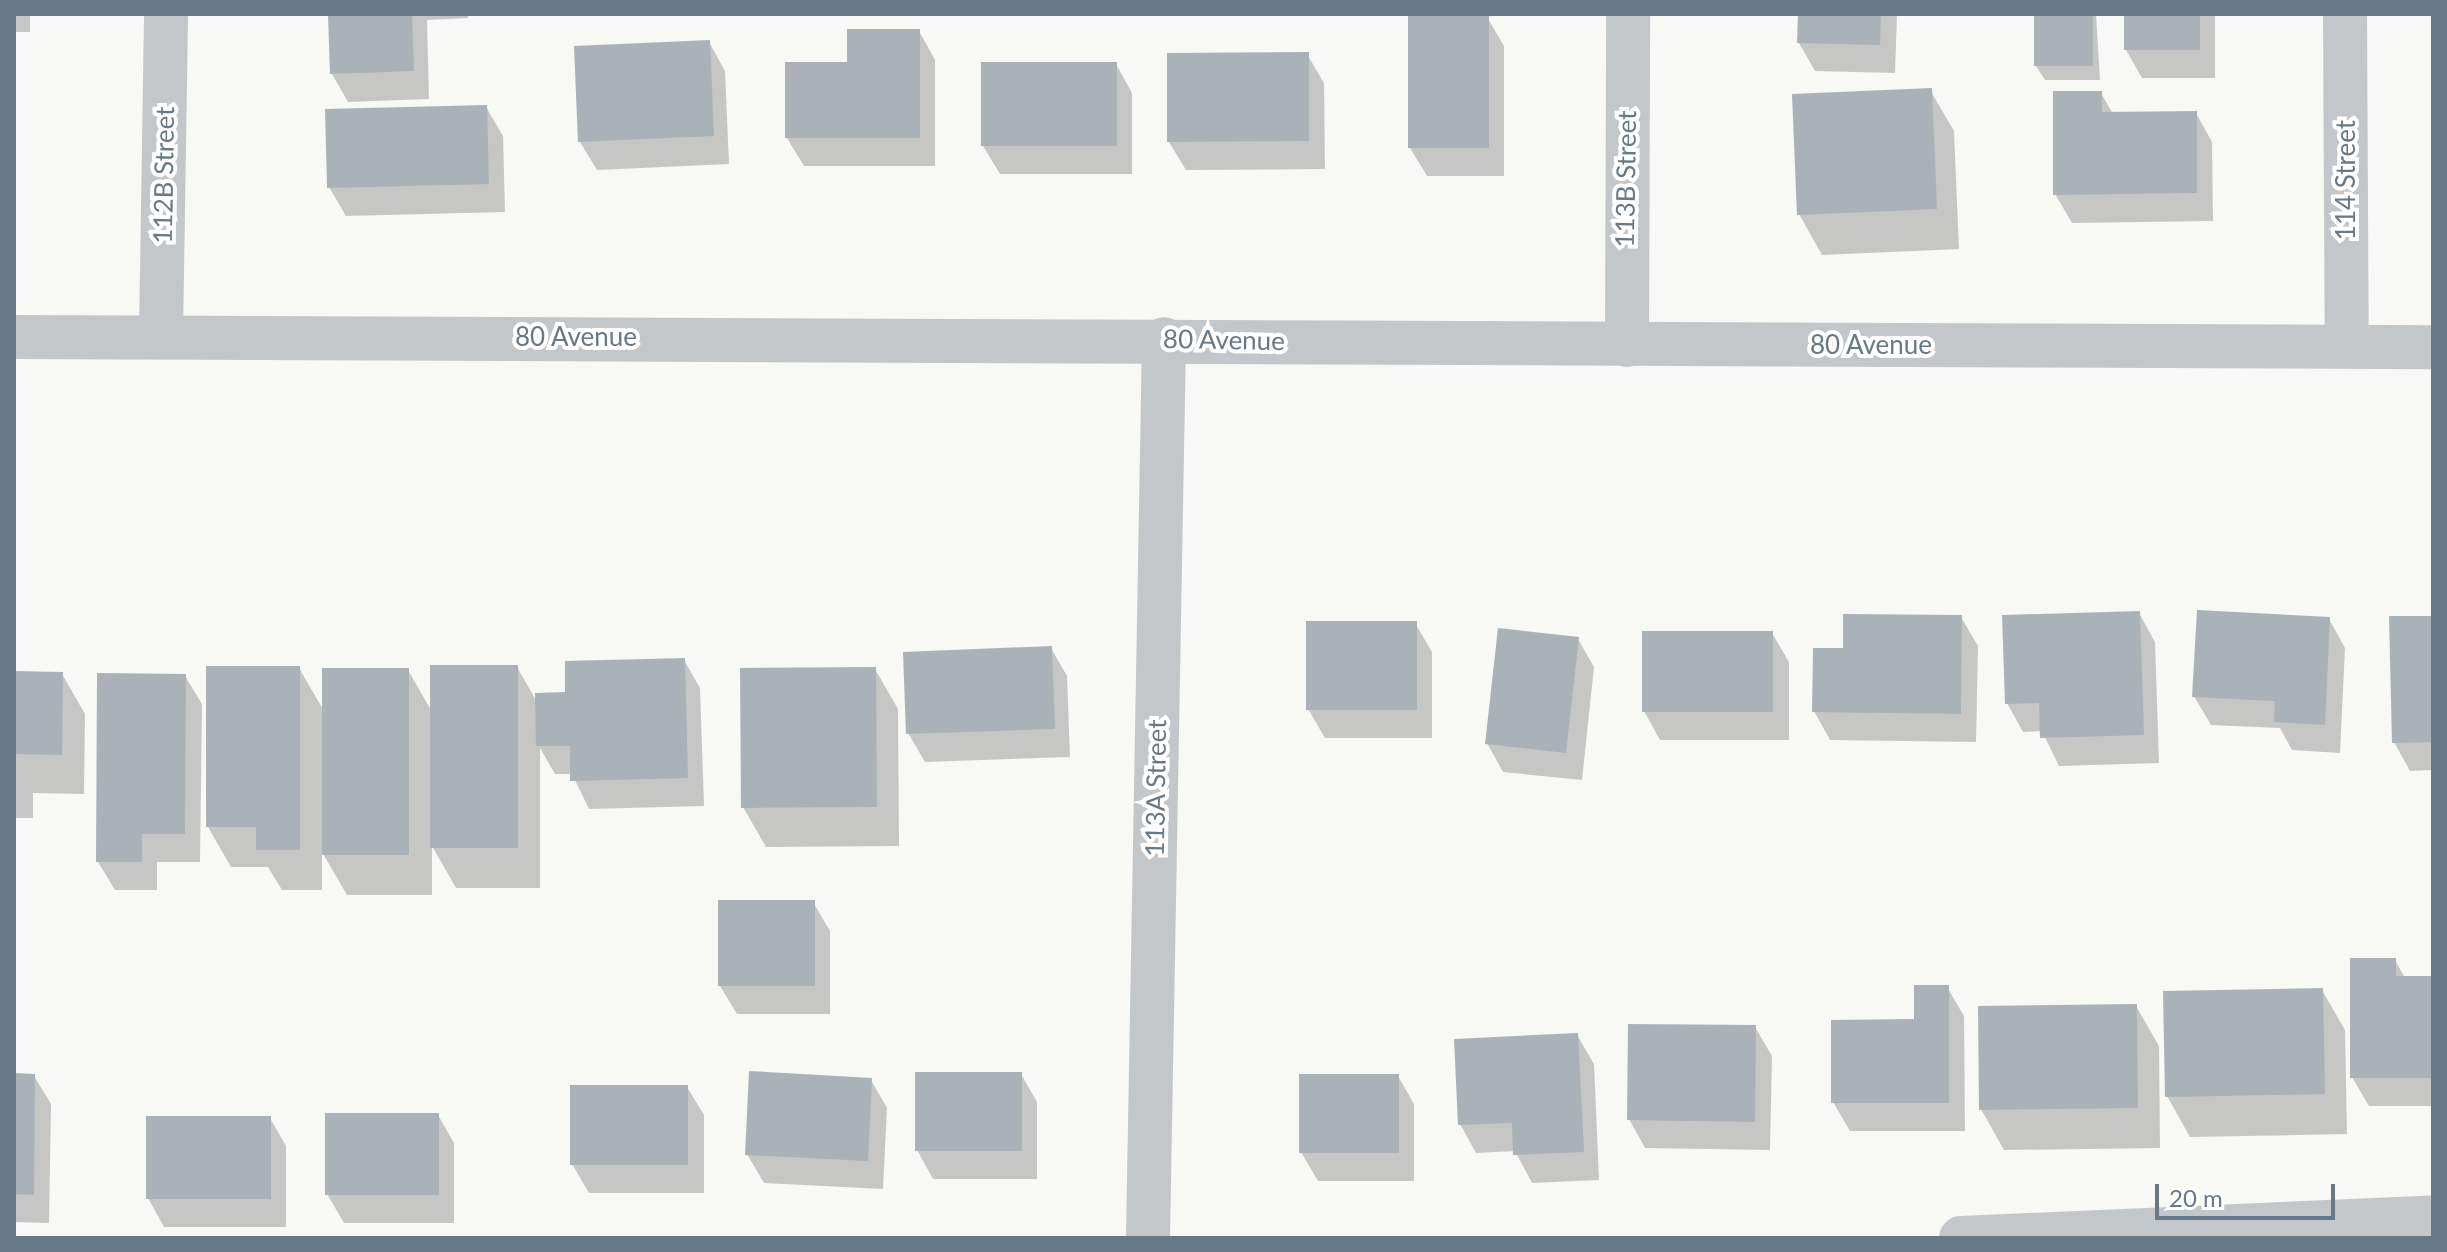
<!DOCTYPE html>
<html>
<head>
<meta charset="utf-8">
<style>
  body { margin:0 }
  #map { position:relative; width:2447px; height:1252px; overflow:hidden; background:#f8f8f5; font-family:Lato,sans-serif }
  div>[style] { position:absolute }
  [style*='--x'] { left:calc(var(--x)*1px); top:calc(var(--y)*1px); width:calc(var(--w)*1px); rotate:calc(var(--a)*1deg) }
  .shadow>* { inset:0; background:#0003 }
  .building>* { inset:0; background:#aab2b8 }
  .minor>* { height:44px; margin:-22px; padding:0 22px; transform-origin:22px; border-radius:22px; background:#c3c7ca }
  span { translate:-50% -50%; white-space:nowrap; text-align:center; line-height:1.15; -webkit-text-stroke:8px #fff; paint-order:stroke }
  .street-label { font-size:26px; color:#677986 }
  .frame { position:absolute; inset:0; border:16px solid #677986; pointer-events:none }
  .scale { position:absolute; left:2155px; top:1184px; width:180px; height:36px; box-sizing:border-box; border:4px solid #677986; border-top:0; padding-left:10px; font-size:24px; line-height:28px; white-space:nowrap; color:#677986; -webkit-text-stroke:6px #fff; paint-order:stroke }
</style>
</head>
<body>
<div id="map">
  <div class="shadow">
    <div style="clip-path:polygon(14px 14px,30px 14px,30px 32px,14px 32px)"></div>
    <div style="clip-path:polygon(330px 14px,468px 14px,468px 18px,427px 20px,429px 99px,348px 102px,332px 74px)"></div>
    <div style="clip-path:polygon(1800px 14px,1897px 14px,1895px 73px,1815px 71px,1799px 43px)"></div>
    <div style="clip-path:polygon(2036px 14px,2096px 14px,2100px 80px,2045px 80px,2036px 66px)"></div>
    <div style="clip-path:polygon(2126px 14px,2215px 14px,2215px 78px,2142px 78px,2126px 50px)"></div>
    <div style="clip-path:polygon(1487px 17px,1504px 46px,1504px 176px,1427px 176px,1410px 148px)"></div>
    <div style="clip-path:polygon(919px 31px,935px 60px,935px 166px,804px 166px,787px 138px,849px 64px)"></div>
    <div style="clip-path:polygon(709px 42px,725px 71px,729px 164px,597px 170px,580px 142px)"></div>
    <div style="clip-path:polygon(1307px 54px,1324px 83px,1325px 169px,1186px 170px,1169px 142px)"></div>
    <div style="clip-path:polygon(1116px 64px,1132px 93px,1132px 174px,1000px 174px,983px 146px)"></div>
    <div style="clip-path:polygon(1930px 90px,1954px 131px,1959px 249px,1822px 255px,1799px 214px)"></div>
    <div style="clip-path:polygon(2101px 93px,2113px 114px,2196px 113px,2212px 142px,2213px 221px,2072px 223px,2055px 194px)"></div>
    <div style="clip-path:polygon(486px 107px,503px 136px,505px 212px,346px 216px,329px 187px)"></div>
    <div style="clip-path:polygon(2139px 613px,2155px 642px,2159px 763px,2059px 766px,2042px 731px,2023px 732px,2007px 703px)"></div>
    <div style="clip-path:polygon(1961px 617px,1978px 646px,1976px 742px,1830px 740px,1814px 711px,1845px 650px)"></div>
    <div style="clip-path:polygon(2433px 618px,2433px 770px,2410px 771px,2394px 742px)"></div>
    <div style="clip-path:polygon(2329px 619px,2345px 648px,2340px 753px,2292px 750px,2280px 728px,2211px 725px,2194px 696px)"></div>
    <div style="clip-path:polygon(1415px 623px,1432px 652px,1432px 738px,1325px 738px,1308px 709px)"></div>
    <div style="clip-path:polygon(1772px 633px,1789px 662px,1789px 740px,1660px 740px,1644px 711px)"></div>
    <div style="clip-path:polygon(1578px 639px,1594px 667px,1582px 780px,1503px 772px,1487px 743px)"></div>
    <div style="clip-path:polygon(1051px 648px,1067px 676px,1070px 757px,925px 762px,908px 733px)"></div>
    <div style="clip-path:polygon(684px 660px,700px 688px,704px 806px,589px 809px,572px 774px,555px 774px,540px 748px,540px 888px,456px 888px,432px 846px,432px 895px,347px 895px,322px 852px,322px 890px,282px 890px,268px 867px,231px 867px,208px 827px,299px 668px,324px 711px,408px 670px,432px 712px,517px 667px,537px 702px)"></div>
    <div style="clip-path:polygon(875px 669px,898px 709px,899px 846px,766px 847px,743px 807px)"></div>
    <div style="clip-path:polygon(14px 673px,62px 674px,85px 714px,84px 794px,33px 793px,33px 818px,14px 818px)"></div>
    <div style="clip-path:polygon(185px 676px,202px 704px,200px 862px,157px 862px,157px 890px,115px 890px,98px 862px)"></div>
    <div style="clip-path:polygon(813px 902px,830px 931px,830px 1014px,737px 1014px,720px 986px)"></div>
    <div style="clip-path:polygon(2395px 960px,2405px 978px,2433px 978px,2433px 1106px,2369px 1106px,2352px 1077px)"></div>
    <div style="clip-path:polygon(1947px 987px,1964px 1016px,1965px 1131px,1850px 1131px,1833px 1102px)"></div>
    <div style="clip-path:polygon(2322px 990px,2345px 1030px,2347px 1134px,2190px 1137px,2167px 1096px)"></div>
    <div style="clip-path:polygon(2136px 1006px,2159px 1046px,2160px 1148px,2004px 1150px,1981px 1109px)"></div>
    <div style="clip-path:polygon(1755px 1027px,1772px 1056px,1770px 1150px,1645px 1148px,1629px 1119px)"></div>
    <div style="clip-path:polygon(1577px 1035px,1594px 1064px,1599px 1180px,1532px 1183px,1515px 1151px,1476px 1153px,1460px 1124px)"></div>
    <div style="clip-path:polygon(1021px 1074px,1037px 1102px,1037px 1179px,933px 1179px,917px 1150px)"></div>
    <div style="clip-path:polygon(14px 1075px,34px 1076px,51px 1104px,49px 1223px,14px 1222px)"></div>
    <div style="clip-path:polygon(1398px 1076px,1414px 1104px,1414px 1181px,1318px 1181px,1301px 1152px)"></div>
    <div style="clip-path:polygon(871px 1080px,887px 1108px,883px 1189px,764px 1183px,747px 1154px)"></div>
    <div style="clip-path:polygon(687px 1087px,704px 1115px,704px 1193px,589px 1193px,572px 1164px)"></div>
    <div style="clip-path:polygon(438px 1115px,454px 1143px,454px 1223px,344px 1223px,327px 1194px)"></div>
    <div style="clip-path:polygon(270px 1118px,286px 1146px,286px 1227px,164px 1227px,148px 1198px)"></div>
  </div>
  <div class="building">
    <div style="clip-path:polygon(328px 14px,412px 14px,414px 71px,330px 74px)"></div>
    <div style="clip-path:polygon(1798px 14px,1881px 14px,1880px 45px,1797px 43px)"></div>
    <div style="clip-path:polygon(2034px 14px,2093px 14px,2093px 66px,2034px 66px)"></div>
    <div style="clip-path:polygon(2124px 14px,2200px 14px,2200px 50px,2124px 50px)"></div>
    <div style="clip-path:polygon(1408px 15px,1489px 15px,1489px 148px,1408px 148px)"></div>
    <div style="clip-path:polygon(847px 29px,920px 29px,920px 138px,785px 138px,785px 62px,847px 62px)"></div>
    <div style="clip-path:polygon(710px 40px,714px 136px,578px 142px,574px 46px)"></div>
    <div style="clip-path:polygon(1309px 52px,1309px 141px,1167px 142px,1167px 53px)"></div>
    <div style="clip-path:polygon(981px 62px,1117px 62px,1117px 146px,981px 146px)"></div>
    <div style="clip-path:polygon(1932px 88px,1937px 209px,1797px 215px,1792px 94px)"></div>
    <div style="clip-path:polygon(2053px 91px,2102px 91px,2102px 112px,2197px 111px,2197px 193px,2053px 195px)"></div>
    <div style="clip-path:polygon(487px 105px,489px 184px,327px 188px,325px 109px)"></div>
    <div style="clip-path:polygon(2197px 610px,2330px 617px,2325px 725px,2274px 722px,2275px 701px,2192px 697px)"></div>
    <div style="clip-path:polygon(2140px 611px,2144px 735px,2040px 738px,2039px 703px,2005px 704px,2002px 615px)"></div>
    <div style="clip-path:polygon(1843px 614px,1962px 615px,1961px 714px,1812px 712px,1813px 648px,1843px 648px)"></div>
    <div style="clip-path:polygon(2389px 616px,2433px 616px,2433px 742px,2392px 743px)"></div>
    <div style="clip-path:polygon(1306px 621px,1417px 621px,1417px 710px,1306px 710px)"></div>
    <div style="clip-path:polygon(1498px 628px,1579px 637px,1566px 753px,1485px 744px)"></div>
    <div style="clip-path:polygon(1642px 631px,1773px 631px,1773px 712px,1642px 712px)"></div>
    <div style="clip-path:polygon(1052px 646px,1055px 729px,906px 734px,903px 652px)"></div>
    <div style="clip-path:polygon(685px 658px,688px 778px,570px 781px,570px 746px,536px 746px,535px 693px,565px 692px,565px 661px)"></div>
    <div style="clip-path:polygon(430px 665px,518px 665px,518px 848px,430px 848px)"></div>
    <div style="clip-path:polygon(206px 666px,300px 666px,300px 850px,256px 850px,256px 827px,206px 827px)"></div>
    <div style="clip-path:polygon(876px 667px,877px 807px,741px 808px,740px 668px)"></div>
    <div style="clip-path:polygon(322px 668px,409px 668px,409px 855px,322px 855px)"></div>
    <div style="clip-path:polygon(14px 671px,63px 672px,62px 755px,14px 754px)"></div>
    <div style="clip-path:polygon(97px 673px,186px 674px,185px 834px,142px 834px,142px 862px,96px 862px)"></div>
    <div style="clip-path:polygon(718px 900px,815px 900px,815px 986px,718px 986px)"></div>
    <div style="clip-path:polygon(2350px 958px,2396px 958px,2396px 976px,2433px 976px,2433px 1078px,2350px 1078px)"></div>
    <div style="clip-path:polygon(1914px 985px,1949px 985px,1949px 1103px,1831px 1103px,1831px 1020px,1914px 1019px)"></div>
    <div style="clip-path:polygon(2323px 988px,2325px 1094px,2165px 1097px,2163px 991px)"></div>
    <div style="clip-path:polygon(2137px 1004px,2138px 1108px,1979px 1110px,1978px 1006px)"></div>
    <div style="clip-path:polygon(1628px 1024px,1756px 1025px,1755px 1122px,1627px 1120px)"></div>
    <div style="clip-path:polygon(1578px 1033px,1584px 1152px,1513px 1155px,1512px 1123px,1458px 1125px,1454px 1039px)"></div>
    <div style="clip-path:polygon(749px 1071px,872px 1078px,868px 1161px,745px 1155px)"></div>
    <div style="clip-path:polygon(915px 1072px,1022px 1072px,1022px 1151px,915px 1151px)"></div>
    <div style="clip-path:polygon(14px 1073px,35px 1074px,34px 1195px,14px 1194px)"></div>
    <div style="clip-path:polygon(1299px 1074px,1399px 1074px,1399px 1153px,1299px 1153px)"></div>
    <div style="clip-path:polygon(570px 1085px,688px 1085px,688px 1165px,570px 1165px)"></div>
    <div style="clip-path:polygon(325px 1113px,439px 1113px,439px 1195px,325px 1195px)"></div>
    <div style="clip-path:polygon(146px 1116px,271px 1116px,271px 1199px,146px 1199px)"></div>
  </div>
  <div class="minor">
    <div style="--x:2345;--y:14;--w:332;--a:89.7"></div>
    <div style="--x:161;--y:336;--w:322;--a:-89.1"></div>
    <div style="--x:14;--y:337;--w:2419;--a:0.24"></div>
    <div style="--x:1627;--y:345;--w:331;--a:-89.8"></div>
    <div style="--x:1148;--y:1238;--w:899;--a:-88.98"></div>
    <div style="--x:1961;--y:1238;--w:472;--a:-2.5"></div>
  </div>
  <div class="street-label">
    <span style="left:164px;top:175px;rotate:-89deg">112B Street</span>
    <span style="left:1626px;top:179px;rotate:-89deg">113B Street</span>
    <span style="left:2346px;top:180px;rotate:-90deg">114 Street</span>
    <span style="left:576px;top:337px">80 Avenue</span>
    <span style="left:1224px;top:340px;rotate:1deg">80 Avenue</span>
    <span style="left:1871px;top:345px">80 Avenue</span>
    <span style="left:1156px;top:788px;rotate:-89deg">113A Street</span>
  </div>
  <div class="frame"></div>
  <div class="scale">20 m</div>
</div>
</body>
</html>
